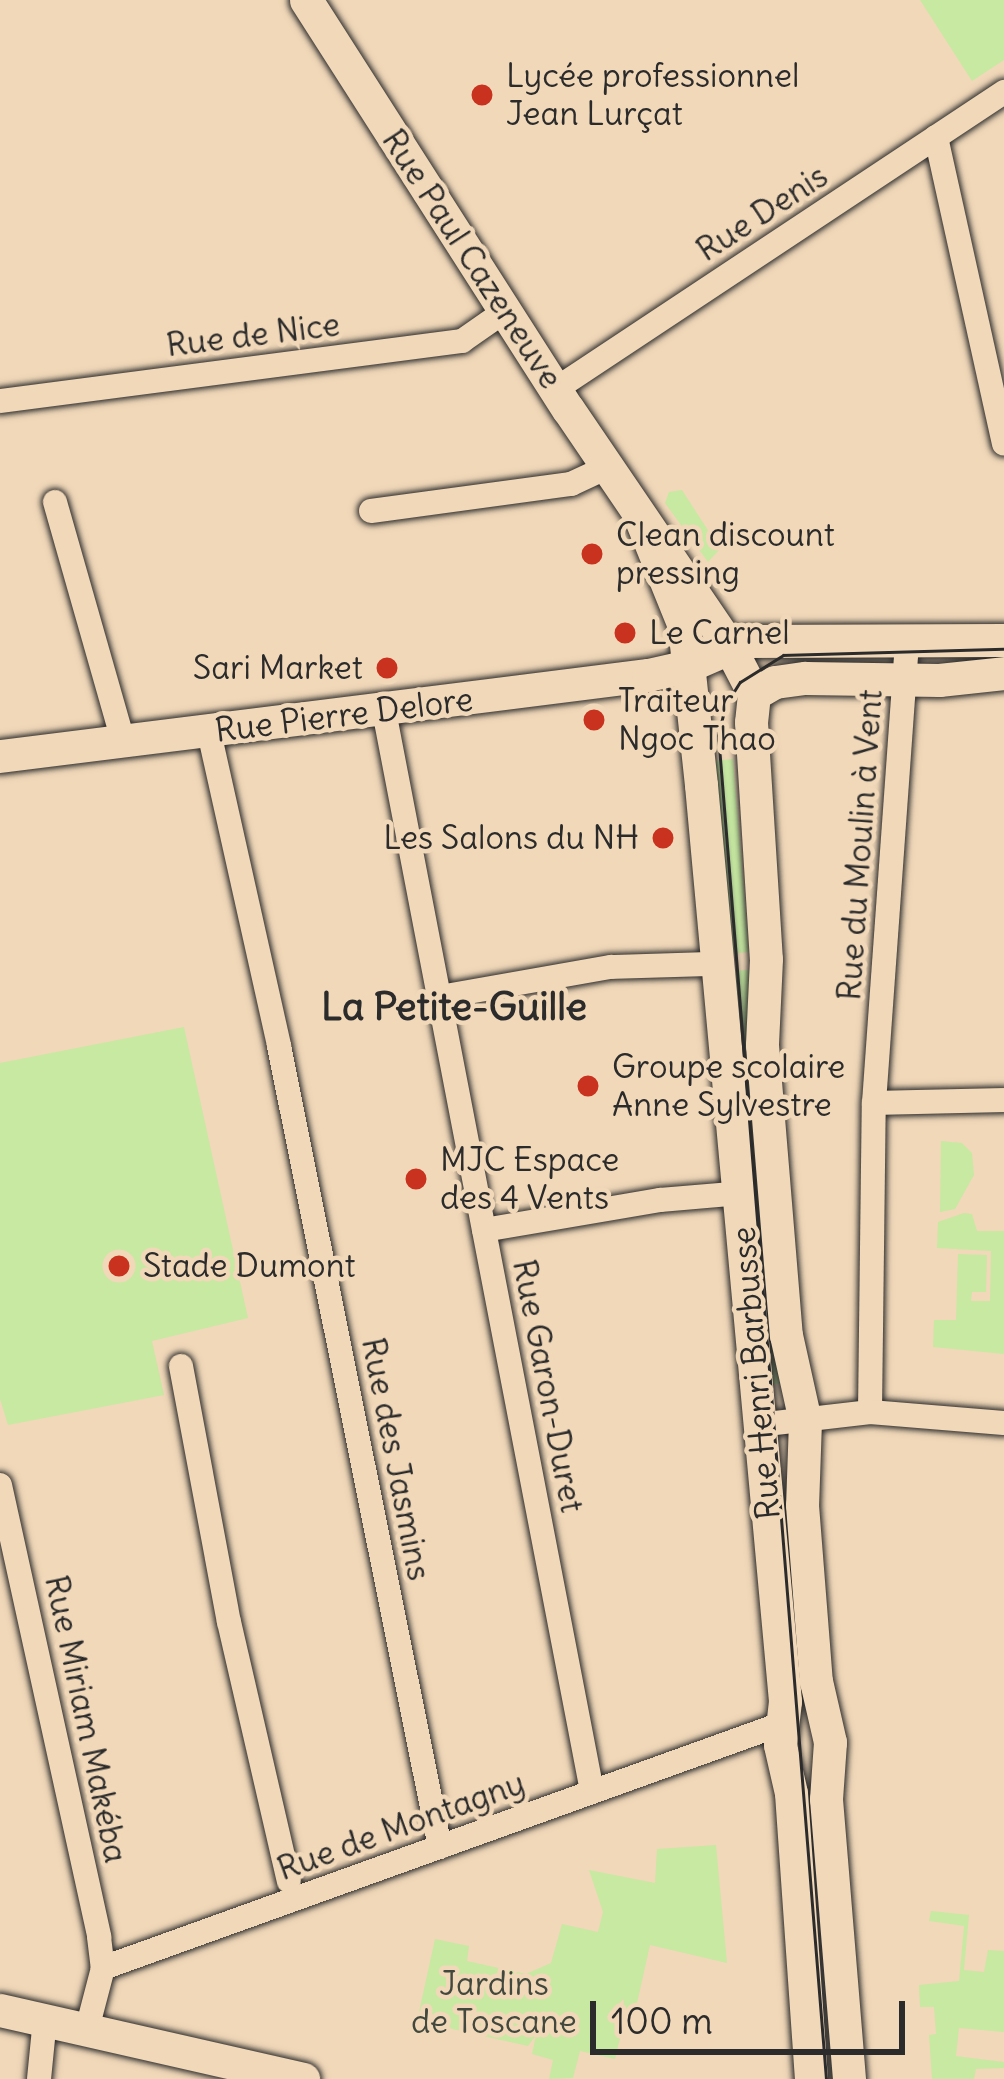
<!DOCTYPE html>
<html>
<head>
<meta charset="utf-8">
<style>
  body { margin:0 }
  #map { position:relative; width:1004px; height:2079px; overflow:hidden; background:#f1d8b9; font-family:Delius,sans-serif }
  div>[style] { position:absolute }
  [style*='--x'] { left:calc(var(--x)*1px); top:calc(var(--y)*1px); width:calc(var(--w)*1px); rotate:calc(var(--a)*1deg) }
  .green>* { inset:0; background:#c7e9a2 }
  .roads { filter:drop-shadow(0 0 3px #2b2b2b) drop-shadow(0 0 3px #2b2b2b) }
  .street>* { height:24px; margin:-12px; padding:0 12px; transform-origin:12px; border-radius:12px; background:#f1d8b9 }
  .secondary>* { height:33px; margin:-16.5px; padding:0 16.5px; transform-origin:16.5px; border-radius:16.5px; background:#f1d8b9 }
  .tram>* { height:3px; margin:-1.5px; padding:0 1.5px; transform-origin:1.5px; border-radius:1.5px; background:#2b2b2b }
  .dots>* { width:33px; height:33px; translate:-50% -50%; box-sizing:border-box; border:6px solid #f1d8b9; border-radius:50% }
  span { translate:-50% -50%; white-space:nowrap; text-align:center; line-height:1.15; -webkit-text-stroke:9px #f1d8b9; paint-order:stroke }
  .poi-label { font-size:33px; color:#2b2b2b }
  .left { translate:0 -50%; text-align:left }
  .right { translate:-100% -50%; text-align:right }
  .street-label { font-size:33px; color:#2b2b2b }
  .park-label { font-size:33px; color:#42483d }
  .quarter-label { font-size:39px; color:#2b2b2b; font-weight:700 }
  .scale { position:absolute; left:590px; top:2001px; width:315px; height:54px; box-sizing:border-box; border:6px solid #2b2b2b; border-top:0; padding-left:15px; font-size:36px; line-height:42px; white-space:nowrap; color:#2b2b2b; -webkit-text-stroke:9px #f1d8b9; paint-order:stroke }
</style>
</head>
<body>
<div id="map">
  <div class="green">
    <div style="clip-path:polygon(920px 0,1004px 0,1004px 60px,972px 81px)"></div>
    <div style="clip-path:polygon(682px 490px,720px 549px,708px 562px,665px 503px,669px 492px)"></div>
    <div style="clip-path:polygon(733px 759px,749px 952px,729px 954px,713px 761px)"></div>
    <div style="clip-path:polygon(758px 969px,789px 1383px,761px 1385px,723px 972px)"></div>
    <div style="clip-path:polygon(184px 1027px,248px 1318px,152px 1341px,164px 1395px,8px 1425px,0 1399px,0 1063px)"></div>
    <div style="clip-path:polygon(941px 1141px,962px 1143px,972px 1153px,974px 1175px,955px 1209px,940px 1212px)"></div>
    <div style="clip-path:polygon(964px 1213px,972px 1214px,977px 1231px,1004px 1231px,1004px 1354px,933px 1347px,934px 1320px,956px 1320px,958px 1254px,987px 1255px,986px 1292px,972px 1292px,971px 1301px,990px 1301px,991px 1251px,937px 1248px,938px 1222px)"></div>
    <div style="clip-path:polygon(716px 1845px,727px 1963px,650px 1945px,631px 2030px,622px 2030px,615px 2059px,580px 2051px,573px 2078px,549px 2079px,553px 2060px,532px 2054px,536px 2035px,528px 2046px,417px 2021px,435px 1939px,469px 1946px,467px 1961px,526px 1974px,551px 1963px,562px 1924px,598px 1932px,603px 1912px,589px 1870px,655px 1883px,657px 1849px)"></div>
    <div style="clip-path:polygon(931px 1911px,969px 1915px,964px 1970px,984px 1972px,988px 1950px,1004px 1951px,1004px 2032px,959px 2028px,956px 2056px,1004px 2062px,1004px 2068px,976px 2069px,974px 2079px,932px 2079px,929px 2035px,936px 2034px,934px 2007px,920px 2007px,919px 1985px,959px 1981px,964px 1926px,929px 1921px)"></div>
  </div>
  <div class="roads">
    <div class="street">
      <div style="--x:936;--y:137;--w:314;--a:77.5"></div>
      <div style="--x:556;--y:389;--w:538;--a:-33.54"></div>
      <div style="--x:0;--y:401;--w:466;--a:-7.4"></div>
      <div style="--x:462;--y:341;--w:52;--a:-34.9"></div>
      <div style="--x:55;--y:502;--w:248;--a:74.1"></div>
      <div style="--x:371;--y:511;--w:202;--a:-7.7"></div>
      <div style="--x:571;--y:484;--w:40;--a:-25"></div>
      <div style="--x:384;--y:711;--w:1100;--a:79.1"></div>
      <div style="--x:209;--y:732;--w:322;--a:77.4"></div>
      <div style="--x:279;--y:1046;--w:817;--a:78.64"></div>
      <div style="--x:440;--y:997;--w:174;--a:-10"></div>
      <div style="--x:611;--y:967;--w:94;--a:-1.8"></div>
      <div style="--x:874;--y:1103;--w:130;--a:-1.3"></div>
      <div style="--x:484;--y:1230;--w:179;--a:-9.7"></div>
      <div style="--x:660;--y:1200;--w:81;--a:-4.9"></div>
      <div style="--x:181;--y:1366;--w:260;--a:79.4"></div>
      <div style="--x:229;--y:1622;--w:266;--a:77"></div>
      <div style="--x:870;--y:1412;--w:309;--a:-89.3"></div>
      <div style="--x:874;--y:1103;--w:462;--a:-85.9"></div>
      <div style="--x:758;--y:1425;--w:113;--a:-6.6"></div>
      <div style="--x:870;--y:1412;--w:134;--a:4.7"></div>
      <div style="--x:0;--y:1485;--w:463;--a:77.6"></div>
      <div style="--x:99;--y:1937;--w:31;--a:83"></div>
      <div style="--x:103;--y:1968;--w:63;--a:104.7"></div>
      <div style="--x:103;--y:1968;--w:721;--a:-19.79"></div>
      <div style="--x:39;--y:2079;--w:60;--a:-84.3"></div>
    </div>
    <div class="secondary">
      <div style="--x:306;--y:0;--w:486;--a:57.4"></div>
      <div style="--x:568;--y:409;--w:287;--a:55.8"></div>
      <div style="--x:729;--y:646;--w:54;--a:62.5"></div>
      <div style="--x:640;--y:517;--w:118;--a:68"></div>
      <div style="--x:684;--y:626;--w:160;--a:83.9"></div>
      <div style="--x:701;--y:785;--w:920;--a:84.76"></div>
      <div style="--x:785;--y:1701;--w:44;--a:96.5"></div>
      <div style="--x:780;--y:1745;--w:49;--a:77.1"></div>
      <div style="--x:791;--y:1793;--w:287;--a:86"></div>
      <div style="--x:754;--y:694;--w:28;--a:96"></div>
      <div style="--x:751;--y:722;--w:237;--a:86.4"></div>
      <div style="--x:766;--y:959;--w:86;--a:92.7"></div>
      <div style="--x:762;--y:1045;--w:291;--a:85.3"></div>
      <div style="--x:786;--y:1335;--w:88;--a:77.5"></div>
      <div style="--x:805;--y:1421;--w:84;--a:92"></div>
      <div style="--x:802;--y:1505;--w:177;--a:85.5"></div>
      <div style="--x:816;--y:1681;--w:63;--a:77.1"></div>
      <div style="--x:830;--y:1742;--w:57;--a:94"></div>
      <div style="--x:826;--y:1799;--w:281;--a:85.3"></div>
      <div style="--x:754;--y:694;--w:24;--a:-30"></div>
      <div style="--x:775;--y:682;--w:30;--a:-8"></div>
      <div style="--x:805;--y:678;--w:134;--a:0.9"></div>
      <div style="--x:939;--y:680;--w:65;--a:-6.1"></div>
      <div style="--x:0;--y:756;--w:653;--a:-7.13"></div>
      <div style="--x:648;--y:675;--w:41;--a:-12.7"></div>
      <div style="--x:688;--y:666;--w:62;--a:-23.7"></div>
      <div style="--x:745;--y:641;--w:259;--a:-0.2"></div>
      <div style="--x:0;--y:2010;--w:311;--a:12.8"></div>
    </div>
  </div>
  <div class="tram">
    <div style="--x:826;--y:2079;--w:1348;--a:-94.59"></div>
    <div style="--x:718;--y:735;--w:32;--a:-76"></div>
    <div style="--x:726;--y:704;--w:26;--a:-58"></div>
    <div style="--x:740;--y:682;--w:51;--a:-32.1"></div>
    <div style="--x:783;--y:655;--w:221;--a:-1.6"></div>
  </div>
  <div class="dots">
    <div style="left:482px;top:95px;background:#c8321e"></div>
    <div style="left:592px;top:554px;background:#c8321e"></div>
    <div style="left:625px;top:633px;background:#c8321e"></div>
    <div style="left:387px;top:668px;background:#c8321e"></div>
    <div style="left:594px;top:720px;background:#c8321e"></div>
    <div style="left:663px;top:838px;background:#c8321e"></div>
    <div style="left:588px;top:1086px;background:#c8321e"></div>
    <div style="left:416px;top:1179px;background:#c8321e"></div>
    <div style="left:119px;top:1266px;background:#c8321e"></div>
  </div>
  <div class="poi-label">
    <span class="left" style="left:506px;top:95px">Lycée professionnel<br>Jean Lurçat</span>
    <span class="left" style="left:616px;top:554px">Clean discount<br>pressing</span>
    <span class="left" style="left:649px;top:633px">Le Carnel</span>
    <span class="right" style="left:363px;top:668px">Sari Market</span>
    <span class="left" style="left:618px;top:720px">Traiteur<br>Ngoc Thao</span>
    <span class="right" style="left:639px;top:838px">Les Salons du NH</span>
    <span class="left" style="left:612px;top:1086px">Groupe scolaire<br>Anne Sylvestre</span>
    <span class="left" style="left:440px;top:1179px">MJC Espace<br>des 4 Vents</span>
    <span class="left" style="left:143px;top:1266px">Stade Dumont</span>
  </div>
  <div class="street-label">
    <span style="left:762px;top:213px;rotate:-33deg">Rue Denis</span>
    <span style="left:472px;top:259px;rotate:57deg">Rue Paul Cazeneuve</span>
    <span style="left:253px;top:335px;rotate:-7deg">Rue de Nice</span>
    <span style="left:344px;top:715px;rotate:-7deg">Rue Pierre Delore</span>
    <span style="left:860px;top:845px;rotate:-86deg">Rue du Moulin à Vent</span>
    <span style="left:756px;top:1373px;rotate:-95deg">Rue Henri Barbusse</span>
    <span style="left:548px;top:1386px;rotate:79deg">Rue Garon-Duret</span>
    <span style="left:396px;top:1459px;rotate:79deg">Rue des Jasmins</span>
    <span style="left:86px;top:1719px;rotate:78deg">Rue Miriam Makéba</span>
    <span style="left:401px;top:1826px;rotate:-20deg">Rue de Montagny</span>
  </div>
  <div class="park-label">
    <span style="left:494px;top:2003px">Jardins<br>de Toscane</span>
  </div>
  <div class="quarter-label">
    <span style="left:454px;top:1007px">La Petite-Guille</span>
  </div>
  <div class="scale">100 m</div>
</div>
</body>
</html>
